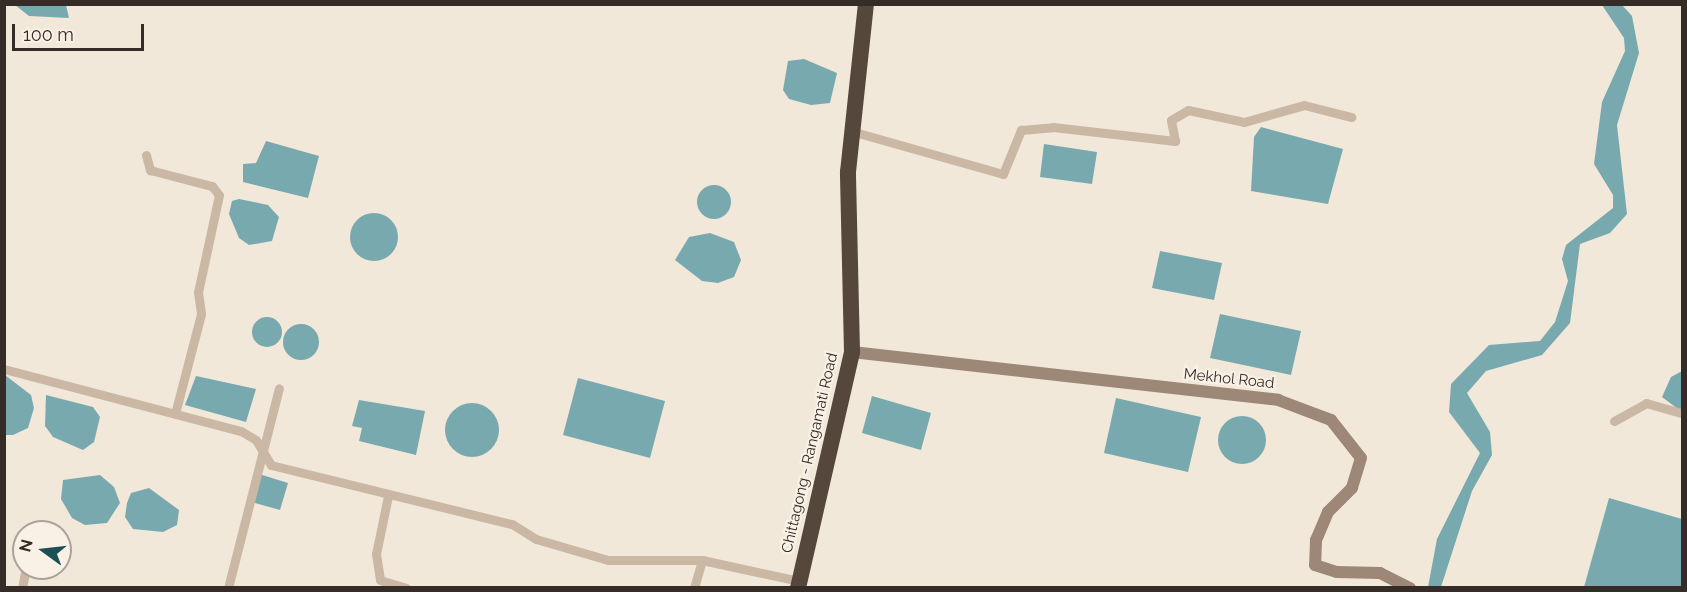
<!DOCTYPE html>
<html>
<head>
<meta charset="utf-8">
<style>
  body { margin:0 }
  #map { position:relative; width:1687px; height:592px; overflow:hidden; background:#f2e8d9; font-family:Raleway,sans-serif }
  div>[style] { position:absolute }
  [style*='--x'] { left:calc(var(--x)*1px); top:calc(var(--y)*1px); width:calc(var(--w)*1px); rotate:calc(var(--a)*1deg) }
  .water>* { inset:0; background:#78a9af }
  .round { border-radius:50% }
  .street>* { height:9px; margin:-4.5px; padding:0 4.5px; transform-origin:4.5px; border-radius:4.5px; background:#cab8a5 }
  .secondary>* { height:12px; margin:-6px; padding:0 6px; transform-origin:6px; border-radius:6px; background:#9d8777 }
  .highway>* { height:16px; margin:-8px; padding:0 8px; transform-origin:8px; border-radius:8px; background:#56473d }
  span { translate:-50% -50%; white-space:nowrap; text-align:center; line-height:1.15; -webkit-text-stroke:4.5px #f9f1e6; paint-order:stroke }
  .street-label { font-size:15px; color:#352c27 }
  .frame { position:absolute; inset:0; border:6px solid #352c27; pointer-events:none }
  .north { position:absolute; left:12px; top:520px; width:60px; height:60px; box-sizing:border-box; background:#f9f1e6; border:2px solid #aba29a; border-radius:50%; rotate:285deg; font-size:16px; font-weight:700; line-height:24px; text-align:center; color:#352c27 }
  .north::after { content:''; display:block; margin:auto; width:21px; height:27px; background:#1c5057; clip-path:polygon(50% 0,100% 100%,50% 72%,0 100%) }
  .scale { position:absolute; left:12px; top:24px; width:132px; height:27px; box-sizing:border-box; border:3px solid #352c27; border-top:0; padding-left:8px; font-size:18px; line-height:21px; white-space:nowrap; color:#352c27; -webkit-text-stroke:4px #f9f1e6; paint-order:stroke }
</style>
</head>
<body>
<div id="map">
  <div class="water">
    <div style="clip-path:polygon(15px 5px,66px 5px,69px 18px,29px 16px)"></div>
    <div style="clip-path:polygon(1602px 5px,1622px 5px,1632px 16px,1639px 53px,1617px 125px,1627px 214px,1610px 233px,1580px 244px,1570px 323px,1542px 355px,1486px 371px,1467px 393px,1490px 432px,1492px 455px,1472px 491px,1441px 587px,1428px 587px,1437px 539px,1480px 453px,1449px 412px,1451px 384px,1489px 345px,1540px 341px,1555px 322px,1568px 281px,1562px 259px,1566px 245px,1613px 208px,1613px 195px,1594px 164px,1602px 102px,1625px 51px,1624px 38px)"></div>
    <div style="clip-path:polygon(804px 59px,837px 73px,830px 103px,811px 105px,789px 99px,783px 90px,788px 61px)"></div>
    <div style="clip-path:polygon(1261px 127px,1343px 149px,1328px 204px,1251px 191px,1254px 137px)"></div>
    <div style="clip-path:polygon(266px 141px,319px 156px,308px 198px,243px 182px,243px 164px,256px 163px)"></div>
    <div style="clip-path:polygon(1044px 144px,1097px 152px,1092px 184px,1040px 177px)"></div>
    <div class="round" style="left:697px;top:185px;width:34px;height:34px"></div>
    <div style="clip-path:polygon(239px 199px,268px 205px,279px 217px,272px 241px,249px 245px,239px 238px,229px 214px,232px 201px)"></div>
    <div class="round" style="left:350px;top:213px;width:48px;height:48px"></div>
    <div style="clip-path:polygon(710px 233px,734px 242px,741px 260px,734px 277px,718px 283px,702px 281px,675px 260px,689px 237px)"></div>
    <div style="clip-path:polygon(1160px 251px,1222px 263px,1214px 300px,1152px 288px)"></div>
    <div style="clip-path:polygon(1220px 314px,1301px 331px,1291px 375px,1210px 358px)"></div>
    <div class="round" style="left:252px;top:317px;width:30px;height:30px"></div>
    <div class="round" style="left:283px;top:324px;width:36px;height:36px"></div>
    <div style="clip-path:polygon(1682px 371px,1682px 409px,1678px 409px,1662px 397px,1671px 377px)"></div>
    <div style="clip-path:polygon(5px 375px,31px 395px,34px 408px,28px 428px,13px 435px,5px 435px)"></div>
    <div style="clip-path:polygon(196px 376px,256px 389px,246px 422px,185px 405px)"></div>
    <div style="clip-path:polygon(578px 378px,665px 401px,650px 458px,563px 435px)"></div>
    <div style="clip-path:polygon(46px 395px,93px 407px,100px 417px,94px 442px,83px 450px,53px 437px,45px 426px)"></div>
    <div style="clip-path:polygon(872px 396px,931px 413px,921px 450px,862px 433px)"></div>
    <div style="clip-path:polygon(1116px 398px,1201px 417px,1188px 472px,1104px 453px)"></div>
    <div style="clip-path:polygon(359px 400px,425px 411px,416px 455px,359px 441px,362px 428px,352px 426px)"></div>
    <div class="round" style="left:445px;top:403px;width:54px;height:54px"></div>
    <div class="round" style="left:1218px;top:416px;width:48px;height:48px"></div>
    <div style="clip-path:polygon(259px 474px,288px 483px,280px 510px,251px 502px)"></div>
    <div style="clip-path:polygon(100px 475px,114px 487px,120px 503px,107px 523px,85px 525px,72px 518px,61px 499px,63px 480px)"></div>
    <div style="clip-path:polygon(149px 488px,179px 510px,177px 525px,163px 532px,133px 529px,125px 517px,127px 503px,131px 493px)"></div>
    <div style="clip-path:polygon(1609px 498px,1682px 519px,1682px 587px,1584px 587px)"></div>
  </div>
  <div class="street">
    <div style="--x:851;--y:131;--w:158;--a:15.8"></div>
    <div style="--x:1003;--y:174;--w:48;--a:-67.8"></div>
    <div style="--x:1021;--y:130;--w:32;--a:-5"></div>
    <div style="--x:1053;--y:127;--w:123;--a:6.5"></div>
    <div style="--x:1175;--y:141;--w:21;--a:-101"></div>
    <div style="--x:1171;--y:120;--w:20;--a:-30"></div>
    <div style="--x:1188;--y:110;--w:57;--a:12.1"></div>
    <div style="--x:1244;--y:122;--w:62;--a:-15.8"></div>
    <div style="--x:1304;--y:105;--w:49;--a:14.3"></div>
    <div style="--x:146;--y:155;--w:16;--a:75"></div>
    <div style="--x:150;--y:170;--w:64;--a:14.5"></div>
    <div style="--x:212;--y:186;--w:11;--a:52"></div>
    <div style="--x:219;--y:195;--w:99;--a:102.2"></div>
    <div style="--x:198;--y:292;--w:22;--a:82"></div>
    <div style="--x:201;--y:314;--w:103;--a:104.6"></div>
    <div style="--x:4;--y:369;--w:245;--a:14.7"></div>
    <div style="--x:241;--y:431;--w:17;--a:31"></div>
    <div style="--x:256;--y:440;--w:29;--a:59"></div>
    <div style="--x:271;--y:465;--w:248;--a:13.8"></div>
    <div style="--x:512;--y:524;--w:28;--a:32"></div>
    <div style="--x:536;--y:539;--w:75;--a:16.3"></div>
    <div style="--x:608;--y:560;--w:94;--a:0"></div>
    <div style="--x:702;--y:560;--w:99;--a:12.2"></div>
    <div style="--x:1614;--y:421;--w:37;--a:-29"></div>
    <div style="--x:1646;--y:403;--w:37;--a:16"></div>
    <div style="--x:388;--y:496;--w:59;--a:101.7"></div>
    <div style="--x:376;--y:554;--w:26;--a:81"></div>
    <div style="--x:380;--y:580;--w:27;--a:17"></div>
    <div style="--x:34;--y:532;--w:1;--a:-45"></div>
    <div style="--x:22;--y:588;--w:20;--a:-79"></div>
    <div style="--x:228;--y:588;--w:206;--a:-75.7"></div>
    <div style="--x:694;--y:588;--w:29;--a:-74"></div>
  </div>
  <div class="secondary">
    <div style="--x:852;--y:352;--w:429;--a:6.4"></div>
    <div style="--x:1278;--y:400;--w:57;--a:20.7"></div>
    <div style="--x:1331;--y:420;--w:48;--a:51.7"></div>
    <div style="--x:1361;--y:458;--w:31;--a:107"></div>
    <div style="--x:1352;--y:488;--w:34;--a:135"></div>
    <div style="--x:1328;--y:512;--w:30;--a:113"></div>
    <div style="--x:1316;--y:540;--w:25;--a:92"></div>
    <div style="--x:1315;--y:565;--w:23;--a:18"></div>
    <div style="--x:1337;--y:572;--w:43;--a:1.3"></div>
    <div style="--x:1380;--y:573;--w:34;--a:27"></div>
  </div>
  <div class="highway">
    <div style="--x:798;--y:588;--w:242;--a:-77.1"></div>
    <div style="--x:852;--y:352;--w:180;--a:-91.3"></div>
    <div style="--x:848;--y:172;--w:169;--a:-83.9"></div>
  </div>
  <div class="street-label">
    <span style="left:1229px;top:379px;rotate:6deg">Mekhol Road</span>
    <span style="left:810px;top:453px;rotate:-77deg">Chittagong - Rangamati Road</span>
  </div>
  <div class="frame"></div>
  <div class="north">N</div>
  <div class="scale">100 m</div>
</div>
</body>
</html>
